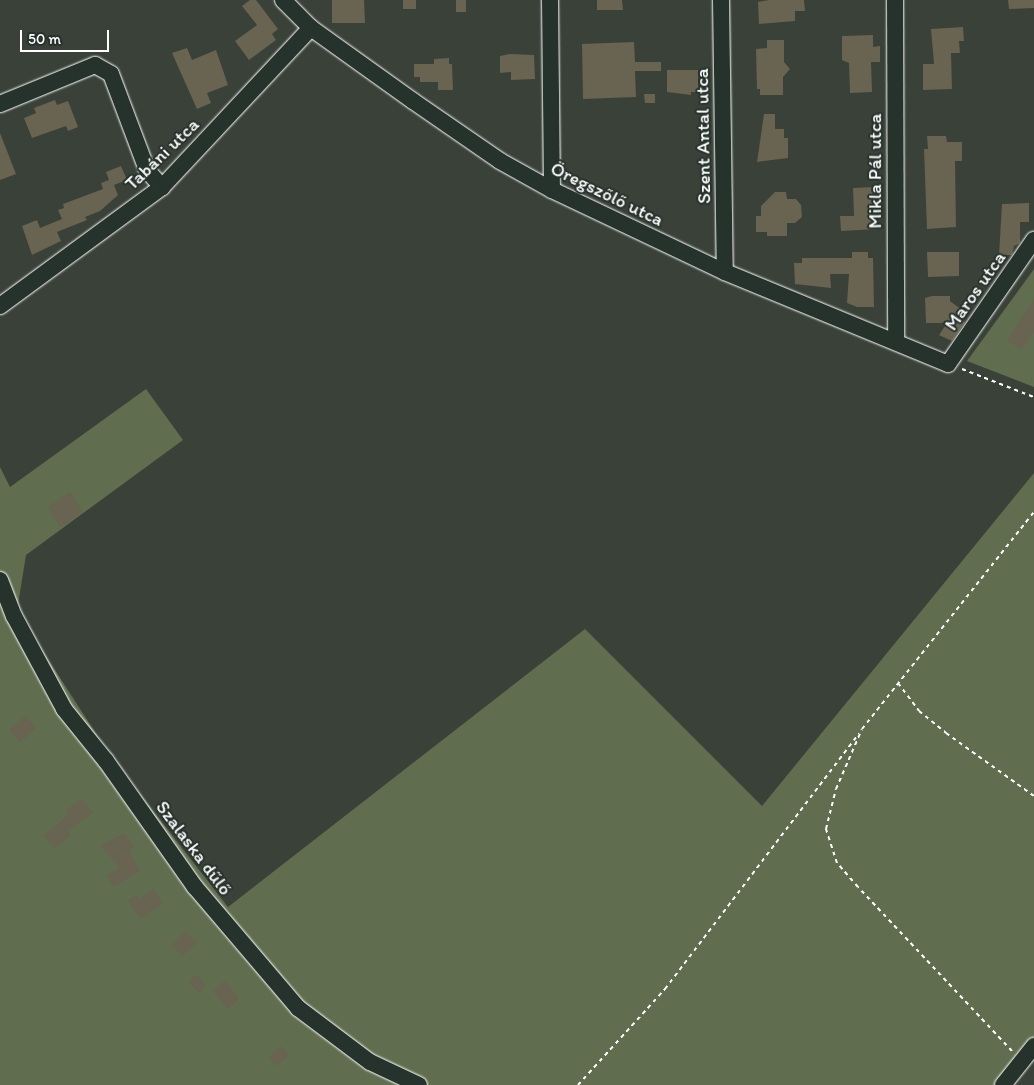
<!DOCTYPE html>
<html>
<head>
<meta charset="utf-8">
<style>
  body { margin:0 }
  #map { position:relative; width:1034px; height:1085px; overflow:hidden; background:#3a4138; font-family:Itim,sans-serif }
  div>[style] { position:absolute }
  [style*='--x'] { left:calc(var(--x)*1px); top:calc(var(--y)*1px); width:calc(var(--w)*1px); rotate:calc(var(--a)*1deg) }
  .green>* { inset:0; background:#606d4e }
  .building>* { inset:0; background:#696351 }
  .path>* { height:2px; margin-top:-1px; transform-origin:0; background:repeating-linear-gradient(90deg,#fff 0 4px,transparent 0 8px) }
  .roads { filter:drop-shadow(0 0 1px #fff) drop-shadow(0 0 1px #fff) }
  .minor>* { height:16px; margin:-8px; padding:0 8px; transform-origin:8px; border-radius:8px; background:#26332d }
  span { translate:-50% -50%; white-space:nowrap; text-align:center; line-height:1.15; -webkit-text-stroke:4px #26332d; paint-order:stroke }
  .street-label { font-size:19px; color:#fff }
  .scale { position:absolute; left:20px; top:30px; width:89px; height:22px; box-sizing:border-box; border:2px solid #fff; border-top:0; padding-left:6px; font-size:15px; line-height:18px; white-space:nowrap; color:#fff; -webkit-text-stroke:4px #26332d; paint-order:stroke }
</style>
</head>
<body>
<div id="map">
  <div class="green">
    <div style="clip-path:polygon(1034px 269px,1034px 387px,967px 361px)"></div>
    <div style="clip-path:polygon(146px 389px,183px 440px,26px 555px,17px 611px,111px 757px,228px 907px,585px 629px,762px 806px,1034px 473px,1034px 1041px,1002px 1085px,0 1085px,0 467px,10px 487px)"></div>
  </div>
  <div class="building">
    <div style="clip-path:polygon(250px 0,256px 0,278px 29px,272px 34px,276px 40px,249px 60px,235px 41px,257px 25px,242px 6px)"></div>
    <div style="clip-path:polygon(332px 0,364px 0,365px 23px,332px 23px)"></div>
    <div style="clip-path:polygon(403px 0,416px 0,416px 9px,403px 9px)"></div>
    <div style="clip-path:polygon(456px 0,466px 0,466px 12px,456px 12px)"></div>
    <div style="clip-path:polygon(597px 0,622px 0,623px 10px,597px 10px)"></div>
    <div style="clip-path:polygon(769px 0,804px 0,805px 11px,795px 11px,795px 21px,759px 24px,758px 2px)"></div>
    <div style="clip-path:polygon(1008px 0,1034px 0,1034px 8px,1009px 9px)"></div>
    <div style="clip-path:polygon(963px 27px,964px 41px,959px 41px,960px 53px,951px 53px,952px 89px,923px 90px,923px 64px,934px 64px,931px 29px)"></div>
    <div style="clip-path:polygon(873px 35px,873px 47px,880px 46px,880px 62px,871px 62px,872px 92px,850px 93px,849px 63px,842px 60px,842px 36px)"></div>
    <div style="clip-path:polygon(767px 40px,784px 40px,784px 62px,790px 69px,783px 77px,783px 95px,760px 95px,760px 89px,757px 89px,756px 49px,767px 48px)"></div>
    <div style="clip-path:polygon(634px 42px,635px 62px,661px 62px,661px 71px,635px 71px,636px 97px,583px 99px,582px 44px)"></div>
    <div style="clip-path:polygon(187px 48px,192px 60px,216px 50px,228px 85px,207px 93px,211px 103px,197px 109px,172px 53px)"></div>
    <div style="clip-path:polygon(510px 54px,534px 55px,535px 79px,511px 80px,511px 72px,500px 73px,500px 56px)"></div>
    <div style="clip-path:polygon(449px 58px,449px 64px,452px 64px,453px 90px,438px 90px,438px 82px,420px 82px,420px 77px,414px 77px,414px 64px,434px 64px,434px 59px)"></div>
    <div style="clip-path:polygon(667px 70px,698px 70px,698px 92px,691px 92px,691px 95px,667px 92px)"></div>
    <div style="clip-path:polygon(644px 94px,655px 94px,655px 103px,645px 103px)"></div>
    <div style="clip-path:polygon(55px 100px,57px 105px,68px 101px,78px 127px,68px 131px,66px 126px,32px 138px,24px 118px,36px 113px,34px 108px)"></div>
    <div style="clip-path:polygon(764px 114px,775px 114px,775px 129px,784px 129px,784px 138px,788px 138px,788px 158px,757px 162px)"></div>
    <div style="clip-path:polygon(0 133px,16px 174px,0 180px)"></div>
    <div style="clip-path:polygon(927px 136px,946px 136px,947px 142px,962px 142px,962px 161px,955px 161px,956px 227px,927px 229px,924px 149px,928px 149px)"></div>
    <div style="clip-path:polygon(121px 166px,127px 180px,114px 185px,118px 195px,100px 211px,85px 217px,87px 220px,57px 232px,61px 241px,32px 255px,22px 226px,37px 220px,40px 228px,62px 219px,58px 210px,64px 208px,63px 204px,103px 189px,101px 183px,109px 180px,106px 172px)"></div>
    <div style="clip-path:polygon(875px 187px,876px 204px,879px 203px,877px 229px,841px 231px,840px 216px,854px 216px,853px 188px)"></div>
    <div style="clip-path:polygon(775px 192px,786px 192px,787px 199px,796px 199px,801px 205px,802px 217px,795px 223px,787px 223px,787px 236px,767px 236px,767px 232px,756px 232px,756px 216px,761px 216px,761px 206px)"></div>
    <div style="clip-path:polygon(1029px 203px,1029px 222px,1020px 222px,1020px 243px,1014px 246px,1012px 255px,999px 255px,1002px 204px)"></div>
    <div style="clip-path:polygon(852px 252px,868px 252px,868px 258px,873px 258px,874px 307px,857px 307px,847px 303px,849px 274px,830px 274px,831px 288px,795px 284px,794px 263px,802px 263px,802px 258px,852px 258px)"></div>
    <div style="clip-path:polygon(927px 252px,959px 252px,959px 276px,928px 277px)"></div>
    <div style="clip-path:polygon(932px 296px,950px 296px,950px 301px,966px 313px,961px 320px,965px 322px,952px 341px,939px 335px,947px 323px,926px 323px,925px 298px)"></div>
    <div style="clip-path:polygon(1034px 299px,1034px 332px,1022px 350px,1007px 340px)"></div>
    <div style="clip-path:polygon(70px 492px,83px 512px,60px 527px,48px 507px)"></div>
    <div style="clip-path:polygon(26px 716px,36px 728px,20px 742px,9px 730px)"></div>
    <div style="clip-path:polygon(82px 799px,93px 813px,67px 831px,71px 835px,55px 848px,44px 836px,69px 814px,66px 810px)"></div>
    <div style="clip-path:polygon(124px 833px,134px 846px,129px 851px,140px 871px,113px 887px,107px 875px,120px 868px,101px 846px)"></div>
    <div style="clip-path:polygon(153px 889px,163px 903px,141px 919px,128px 901px,136px 895px,139px 899px)"></div>
    <div style="clip-path:polygon(186px 931px,197px 944px,182px 956px,171px 944px)"></div>
    <div style="clip-path:polygon(197px 975px,206px 986px,199px 993px,189px 981px)"></div>
    <div style="clip-path:polygon(225px 981px,239px 999px,228px 1009px,213px 991px)"></div>
    <div style="clip-path:polygon(281px 1046px,289px 1055px,277px 1066px,269px 1057px)"></div>
  </div>
  <div class="path">
    <div style="--x:962;--y:369;--w:77;--a:21.3"></div>
    <div style="--x:898;--y:683;--w:35;--a:53"></div>
    <div style="--x:919;--y:711;--w:35;--a:39"></div>
    <div style="--x:946;--y:733;--w:108;--a:35.6"></div>
    <div style="--x:1012;--y:1051;--w:225;--a:-133.2"></div>
    <div style="--x:858;--y:887;--w:32;--a:-131"></div>
    <div style="--x:837;--y:863;--w:36;--a:-108"></div>
    <div style="--x:826;--y:829;--w:41;--a:-76"></div>
    <div style="--x:836;--y:789;--w:65;--a:-66.6"></div>
    <div style="--x:862;--y:729;--w:277;--a:-51.6"></div>
    <div style="--x:578;--y:1085;--w:130;--a:-47.8"></div>
    <div style="--x:665;--y:989;--w:321;--a:-52.8"></div>
  </div>
  <div class="roads">
    <div class="minor">
      <div style="--x:283;--y:0;--w:40;--a:45"></div>
      <div style="--x:311;--y:28;--w:125;--a:35.6"></div>
      <div style="--x:413;--y:101;--w:106;--a:34.6"></div>
      <div style="--x:500;--y:161;--w:60;--a:29.1"></div>
      <div style="--x:552;--y:190;--w:191;--a:25.4"></div>
      <div style="--x:725;--y:272;--w:241;--a:22.4"></div>
      <div style="--x:948;--y:364;--w:151;--a:-55.3"></div>
      <div style="--x:550;--y:0;--w:190;--a:89.4"></div>
      <div style="--x:721;--y:0;--w:272;--a:89.2"></div>
      <div style="--x:895;--y:0;--w:342;--a:89.8"></div>
      <div style="--x:0;--y:104;--w:103;--a:-22.3"></div>
      <div style="--x:95;--y:65;--w:18;--a:29"></div>
      <div style="--x:111;--y:74;--w:103;--a:69.4"></div>
      <div style="--x:147;--y:170;--w:23;--a:49"></div>
      <div style="--x:0;--y:306;--w:201;--a:-36.3"></div>
      <div style="--x:162;--y:187;--w:218;--a:-46.9"></div>
      <div style="--x:0;--y:580;--w:39;--a:69"></div>
      <div style="--x:14;--y:616;--w:106;--a:61.7"></div>
      <div style="--x:64;--y:709;--w:67;--a:51.1"></div>
      <div style="--x:106;--y:761;--w:154;--a:54.8"></div>
      <div style="--x:195;--y:887;--w:159;--a:49.6"></div>
      <div style="--x:298;--y:1008;--w:90;--a:36.9"></div>
      <div style="--x:370;--y:1062;--w:54;--a:25.1"></div>
      <div style="--x:1003;--y:1085;--w:50;--a:-51.5"></div>
    </div>
  </div>
  <div class="street-label">
    <span style="left:703px;top:136px;rotate:-91deg">Szent Antal utca</span>
    <span style="left:162px;top:154px;rotate:-44deg">Tabáni utca</span>
    <span style="left:875px;top:171px;rotate:-90deg">Mikla Pál utca</span>
    <span style="left:607px;top:194px;rotate:26deg">Öregszőlő utca</span>
    <span style="left:975px;top:291px;rotate:-55deg">Maros utca</span>
    <span style="left:194px;top:848px;rotate:53deg">Szalaska dűlő</span>
  </div>
  <div class="scale">50 m</div>
</div>
</body>
</html>
